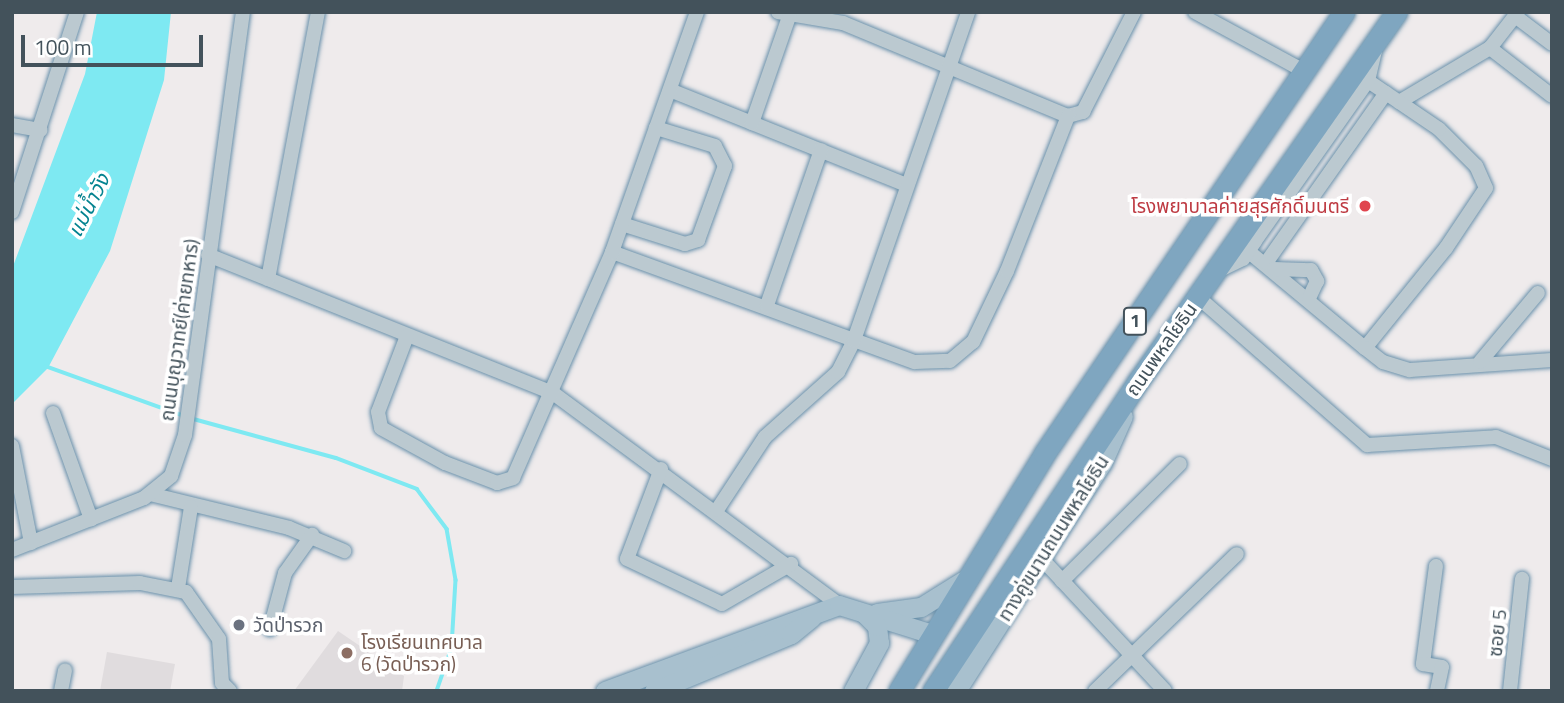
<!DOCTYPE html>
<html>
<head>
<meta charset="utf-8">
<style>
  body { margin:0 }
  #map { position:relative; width:1564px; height:703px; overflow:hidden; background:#efebec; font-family:"Titillium Web","Noto Sans Thai",sans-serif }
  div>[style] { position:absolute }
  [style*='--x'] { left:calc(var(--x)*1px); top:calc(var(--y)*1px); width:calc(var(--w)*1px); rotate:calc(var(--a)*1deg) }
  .education>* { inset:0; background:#e0dcde }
  .water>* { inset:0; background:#7ee9f2 }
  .stream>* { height:3.5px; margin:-1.75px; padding:0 1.75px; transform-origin:1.75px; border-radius:1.75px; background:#7ee9f2 }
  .roads { filter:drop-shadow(0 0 2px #6a91ab) drop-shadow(0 0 2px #6a91ab) }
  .minor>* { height:14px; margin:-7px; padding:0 7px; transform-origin:7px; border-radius:7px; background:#bbc9d0 }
  .major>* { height:19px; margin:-9.5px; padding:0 9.5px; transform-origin:9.5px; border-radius:9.5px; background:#a8c0ce }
  .highway>* { height:21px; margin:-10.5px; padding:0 10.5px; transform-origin:10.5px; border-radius:10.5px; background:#7fa6c0 }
  .dots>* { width:19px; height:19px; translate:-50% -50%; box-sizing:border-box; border:4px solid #fff; border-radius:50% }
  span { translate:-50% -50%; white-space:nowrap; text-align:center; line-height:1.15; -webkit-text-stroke:7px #fff; paint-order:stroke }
  .shield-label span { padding:2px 5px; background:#fff; border:2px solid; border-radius:5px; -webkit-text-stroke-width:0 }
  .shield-label { font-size:18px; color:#43525b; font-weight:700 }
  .health-label { font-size:19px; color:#be3a42 }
  .right { translate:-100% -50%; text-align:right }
  .street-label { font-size:19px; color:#43525b }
  .worship-label { font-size:19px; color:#5b616d }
  .left { translate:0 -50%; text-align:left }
  .education-label { font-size:19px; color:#785e54 }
  .water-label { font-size:21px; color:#048390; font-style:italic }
  .frame { position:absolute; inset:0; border:14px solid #43525b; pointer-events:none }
  .scale { position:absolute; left:21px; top:35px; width:182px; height:32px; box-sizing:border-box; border:4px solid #43525b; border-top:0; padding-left:9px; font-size:21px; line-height:24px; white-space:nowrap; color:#43525b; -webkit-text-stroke:5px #fff; paint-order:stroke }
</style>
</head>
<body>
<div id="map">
  <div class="education">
    <div style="clip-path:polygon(338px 631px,404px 676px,402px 691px,294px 691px)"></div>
    <div style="clip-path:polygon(107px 652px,175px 664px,170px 691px,100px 691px)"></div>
  </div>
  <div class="water">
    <div style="clip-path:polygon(97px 12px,171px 12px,164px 80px,110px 251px,48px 368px,12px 404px,12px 269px,85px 74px)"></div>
  </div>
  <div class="stream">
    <div style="--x:45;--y:366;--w:145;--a:19.7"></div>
    <div style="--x:190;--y:418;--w:151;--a:15.3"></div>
    <div style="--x:336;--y:458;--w:87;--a:20.9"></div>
    <div style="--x:417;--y:489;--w:50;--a:53.1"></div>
    <div style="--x:447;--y:529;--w:52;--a:80"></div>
    <div style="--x:456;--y:580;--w:68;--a:93.4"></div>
    <div style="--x:452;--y:648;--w:46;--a:109.2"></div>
  </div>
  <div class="roads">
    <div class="minor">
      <div style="--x:778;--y:12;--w:66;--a:9.6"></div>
      <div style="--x:843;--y:23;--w:243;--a:22.5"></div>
      <div style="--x:1068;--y:116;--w:16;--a:-15"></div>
      <div style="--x:1083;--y:112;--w:112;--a:-63"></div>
      <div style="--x:1195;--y:12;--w:124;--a:28.4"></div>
      <div style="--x:1515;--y:16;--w:46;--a:37.1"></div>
      <div style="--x:1490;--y:48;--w:78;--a:37.7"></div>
      <div style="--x:670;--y:90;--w:252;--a:21.9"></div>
      <div style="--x:1399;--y:102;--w:106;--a:-30.7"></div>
      <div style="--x:1490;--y:48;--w:46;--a:-52.1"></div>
      <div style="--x:752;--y:123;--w:115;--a:-70.8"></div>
      <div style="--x:12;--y:125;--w:29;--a:10"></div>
      <div style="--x:12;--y:212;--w:210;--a:-72"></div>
      <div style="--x:622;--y:224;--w:66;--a:17.6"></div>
      <div style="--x:685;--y:244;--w:14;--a:-17"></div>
      <div style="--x:698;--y:240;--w:79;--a:-70"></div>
      <div style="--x:725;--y:166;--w:22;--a:-117"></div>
      <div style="--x:715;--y:146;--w:62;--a:-163"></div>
      <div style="--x:1248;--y:251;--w:152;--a:39.7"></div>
      <div style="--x:1365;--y:348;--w:129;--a:-51"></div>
      <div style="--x:1446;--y:248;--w:72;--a:-56.3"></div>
      <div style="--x:1486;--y:188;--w:24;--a:-114"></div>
      <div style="--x:1476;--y:166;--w:52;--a:-135"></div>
      <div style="--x:1439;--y:129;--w:86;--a:-145.9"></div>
      <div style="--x:612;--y:252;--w:322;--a:20"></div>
      <div style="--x:915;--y:362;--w:35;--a:-2"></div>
      <div style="--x:950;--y:361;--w:30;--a:-40"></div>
      <div style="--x:973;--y:342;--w:79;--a:-64.4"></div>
      <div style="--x:1007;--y:271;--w:167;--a:-68.5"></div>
      <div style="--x:208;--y:255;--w:372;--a:21.8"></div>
      <div style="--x:553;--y:393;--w:356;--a:36.5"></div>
      <div style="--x:1266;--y:263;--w:208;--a:-54.8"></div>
      <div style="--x:1274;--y:269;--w:37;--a:2"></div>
      <div style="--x:1311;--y:270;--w:13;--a:61"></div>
      <div style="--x:1317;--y:281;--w:19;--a:115"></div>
      <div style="--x:1218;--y:271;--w:28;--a:-26"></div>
      <div style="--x:1243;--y:259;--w:22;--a:-56"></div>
      <div style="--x:1255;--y:241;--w:196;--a:-54.8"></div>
      <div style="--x:1368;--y:81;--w:32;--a:-77"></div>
      <div style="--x:268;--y:279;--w:272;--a:-79.4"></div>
      <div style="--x:1198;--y:297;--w:225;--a:41.2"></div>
      <div style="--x:1367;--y:445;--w:129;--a:-3.5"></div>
      <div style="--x:1496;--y:437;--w:60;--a:21.4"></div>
      <div style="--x:767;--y:305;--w:164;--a:-70.8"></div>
      <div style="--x:407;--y:336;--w:81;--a:110.9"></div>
      <div style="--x:378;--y:412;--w:16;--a:79"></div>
      <div style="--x:381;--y:428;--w:73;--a:28.7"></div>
      <div style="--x:445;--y:463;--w:56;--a:21"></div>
      <div style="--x:497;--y:483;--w:17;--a:-17"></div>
      <div style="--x:513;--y:478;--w:247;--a:-66.3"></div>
      <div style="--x:612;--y:252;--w:255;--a:-70.5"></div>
      <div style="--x:1365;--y:348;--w:23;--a:38"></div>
      <div style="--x:1383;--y:362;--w:28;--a:17"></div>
      <div style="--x:1410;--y:370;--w:142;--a:-4"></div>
      <div style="--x:1480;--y:362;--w:90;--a:-50"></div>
      <div style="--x:53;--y:413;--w:113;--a:70.3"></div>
      <div style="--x:12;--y:446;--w:99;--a:78.9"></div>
      <div style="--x:661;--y:469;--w:96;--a:110.7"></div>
      <div style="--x:627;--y:559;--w:105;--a:25.3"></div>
      <div style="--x:722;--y:604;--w:80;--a:-30.1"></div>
      <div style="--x:150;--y:494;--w:143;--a:13.7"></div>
      <div style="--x:289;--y:528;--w:60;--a:22.7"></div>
      <div style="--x:717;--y:510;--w:87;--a:-56.7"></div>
      <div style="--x:765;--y:437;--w:98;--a:-41.7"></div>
      <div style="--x:838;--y:372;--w:36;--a:-63"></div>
      <div style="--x:854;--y:340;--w:347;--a:-70.8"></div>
      <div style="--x:12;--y:550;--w:142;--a:-21.5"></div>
      <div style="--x:144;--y:498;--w:35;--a:-39"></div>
      <div style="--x:171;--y:476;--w:43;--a:-71.1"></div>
      <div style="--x:185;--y:435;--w:427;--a:-82.2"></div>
      <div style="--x:1042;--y:559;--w:180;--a:47"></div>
      <div style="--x:1436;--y:566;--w:99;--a:97.6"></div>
      <div style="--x:1423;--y:664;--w:19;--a:9"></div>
      <div style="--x:1442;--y:667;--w:25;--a:102"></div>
      <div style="--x:1062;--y:581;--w:166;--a:-44.8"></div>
      <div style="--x:12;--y:587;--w:128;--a:-1.8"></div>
      <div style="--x:140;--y:583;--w:47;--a:11.1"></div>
      <div style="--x:186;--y:592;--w:57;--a:54.9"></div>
      <div style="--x:219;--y:639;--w:44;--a:86.1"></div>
      <div style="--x:222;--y:683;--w:11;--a:45"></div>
      <div style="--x:178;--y:588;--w:82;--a:-80.9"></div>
      <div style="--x:270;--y:629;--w:58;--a:-75"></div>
      <div style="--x:285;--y:573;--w:47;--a:-54.6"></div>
      <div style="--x:61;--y:691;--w:21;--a:-79"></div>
      <div style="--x:1095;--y:691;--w:197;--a:-44"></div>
      <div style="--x:1510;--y:691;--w:113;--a:-83.9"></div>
    </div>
    <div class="major">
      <div style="--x:877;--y:613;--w:44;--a:-7.8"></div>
      <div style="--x:921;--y:607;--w:49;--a:-31.8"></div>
      <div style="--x:605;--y:691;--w:249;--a:-20.2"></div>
      <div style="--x:839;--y:605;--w:97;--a:17.3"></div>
      <div style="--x:654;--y:691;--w:148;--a:-22.6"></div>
      <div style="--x:791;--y:634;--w:26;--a:-39"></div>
      <div style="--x:853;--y:691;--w:55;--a:-61.6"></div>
      <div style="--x:879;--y:643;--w:17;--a:-97"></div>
      <div style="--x:877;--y:626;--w:17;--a:-135"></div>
      <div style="--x:956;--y:691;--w:271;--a:-57.4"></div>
      <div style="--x:1102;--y:463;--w:51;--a:-65.9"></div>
    </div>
    <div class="highway">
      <div style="--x:899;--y:691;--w:278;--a:-58.5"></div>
      <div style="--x:1044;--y:454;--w:534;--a:-55.83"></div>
      <div style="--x:933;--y:691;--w:373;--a:-56.5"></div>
      <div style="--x:1139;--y:380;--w:449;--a:-55"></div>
    </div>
  </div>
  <div class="dots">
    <div style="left:1365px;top:206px;background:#e0444e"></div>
    <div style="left:239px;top:625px;background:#6b7280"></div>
    <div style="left:347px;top:653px;background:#8d6e63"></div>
  </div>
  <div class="shield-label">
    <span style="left:1135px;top:321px">1</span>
  </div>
  <div class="health-label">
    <span class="right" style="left:1349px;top:206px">โรงพยาบาลค่ายสุรศักดิ์มนตรี</span>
  </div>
  <div class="street-label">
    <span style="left:179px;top:330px;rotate:-82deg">ถนนบุญวาทย์(ค่ายทหาร)</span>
    <span style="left:1161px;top:349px;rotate:-55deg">ถนนพหลโยธิน</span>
    <span style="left:1053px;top:538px;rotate:-58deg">ทางคู่ขนานถนนพหลโยธิน</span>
    <span style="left:1497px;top:633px;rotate:-84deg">ซอย 5</span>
  </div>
  <div class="worship-label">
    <span class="left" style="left:253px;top:625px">วัดป่ารวก</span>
  </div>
  <div class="education-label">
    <span class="left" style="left:361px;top:653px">โรงเรียนเทศบาล<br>6 (วัดป่ารวก)</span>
  </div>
  <div class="water-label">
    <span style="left:88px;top:205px;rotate:-63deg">แม่น้ำวัง</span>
  </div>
  <div class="frame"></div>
  <div class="scale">100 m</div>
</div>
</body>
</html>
